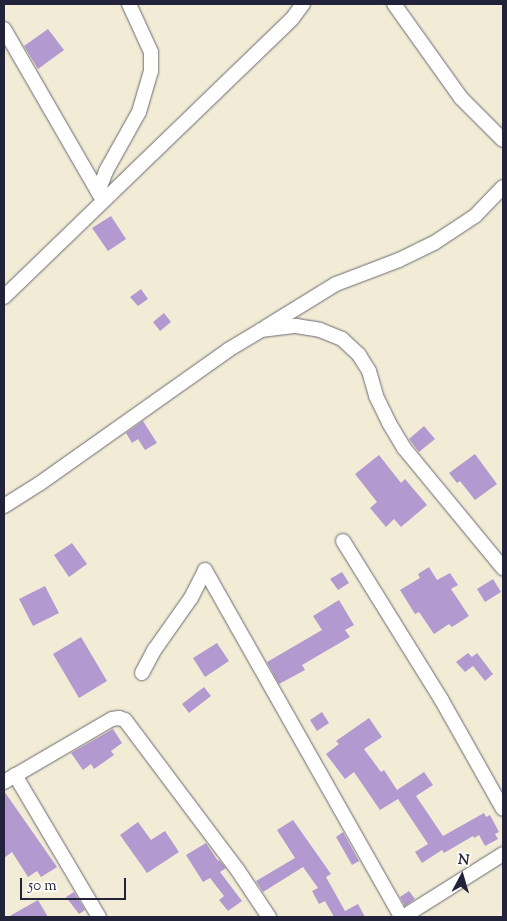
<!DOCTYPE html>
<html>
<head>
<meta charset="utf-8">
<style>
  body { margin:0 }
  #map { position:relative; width:507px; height:921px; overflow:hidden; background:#f2ecd6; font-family:"Sorts Mill Goudy",serif }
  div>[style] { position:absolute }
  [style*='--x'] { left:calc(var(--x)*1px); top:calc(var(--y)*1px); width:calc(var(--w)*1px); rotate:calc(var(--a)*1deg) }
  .building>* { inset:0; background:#b299cf }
  .roads { filter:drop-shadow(0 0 1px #6b6971) drop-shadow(0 0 1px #6b6971) }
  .minor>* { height:14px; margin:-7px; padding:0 7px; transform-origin:7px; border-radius:7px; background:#fff }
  span { translate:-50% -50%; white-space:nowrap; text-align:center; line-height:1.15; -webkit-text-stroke:4.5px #fdfcf7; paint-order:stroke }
  .frame { position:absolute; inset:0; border:5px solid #22223b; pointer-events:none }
  .north { position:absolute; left:437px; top:851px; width:50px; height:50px; -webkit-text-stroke:4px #fdfcf7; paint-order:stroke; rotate:6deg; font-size:14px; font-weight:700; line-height:20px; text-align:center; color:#22223b }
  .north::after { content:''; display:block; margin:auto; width:18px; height:22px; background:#22223b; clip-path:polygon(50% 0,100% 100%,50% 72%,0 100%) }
  .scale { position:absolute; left:20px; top:878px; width:106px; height:22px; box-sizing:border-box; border:2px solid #22223b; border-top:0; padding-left:6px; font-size:15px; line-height:18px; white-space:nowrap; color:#22223b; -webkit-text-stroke:4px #fdfcf7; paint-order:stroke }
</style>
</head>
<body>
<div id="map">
  <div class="building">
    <div style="clip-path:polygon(48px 29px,64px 50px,38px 69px,24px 46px)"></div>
    <div style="clip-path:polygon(111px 216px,126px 239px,108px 251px,92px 228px)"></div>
    <div style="clip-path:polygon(141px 289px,148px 299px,138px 306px,130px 297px)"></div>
    <div style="clip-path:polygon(164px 313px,171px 322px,160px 331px,153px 322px)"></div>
    <div style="clip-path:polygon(143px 421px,157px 443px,145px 450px,138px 439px,132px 443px,126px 433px)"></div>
    <div style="clip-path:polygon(424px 426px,435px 439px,419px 452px,409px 439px)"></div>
    <div style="clip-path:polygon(475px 454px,497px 484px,475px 500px,460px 481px,457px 483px,449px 473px)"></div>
    <div style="clip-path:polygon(379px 455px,401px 483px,405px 479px,427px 505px,401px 527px,394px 519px,386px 527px,370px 508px,377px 502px,355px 474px)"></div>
    <div style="clip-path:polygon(72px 543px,87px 564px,69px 577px,54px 555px)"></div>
    <div style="clip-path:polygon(429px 567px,437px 580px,450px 573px,458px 585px,451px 589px,469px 616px,452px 627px,449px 624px,434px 634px,419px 612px,415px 614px,400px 590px,420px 578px,418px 574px)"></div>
    <div style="clip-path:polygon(342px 572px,349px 583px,338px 590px,330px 579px)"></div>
    <div style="clip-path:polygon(493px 579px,501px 592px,485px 602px,477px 589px)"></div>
    <div style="clip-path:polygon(45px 586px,59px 613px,33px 626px,19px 599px)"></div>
    <div style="clip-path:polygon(339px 600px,354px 625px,345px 630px,350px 637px,302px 665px,305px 670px,279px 684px,267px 662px,322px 630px,313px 616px)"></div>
    <div style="clip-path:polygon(81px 637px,107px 681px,79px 698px,53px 654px)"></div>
    <div style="clip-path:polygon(217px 643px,229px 661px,205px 677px,193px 658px)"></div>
    <div style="clip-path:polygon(468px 653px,472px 657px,477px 653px,493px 674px,485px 681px,473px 666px,465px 672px,456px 662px)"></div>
    <div style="clip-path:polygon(204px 687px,211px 696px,189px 713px,182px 704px)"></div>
    <div style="clip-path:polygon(322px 712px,329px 723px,317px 731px,310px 720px)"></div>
    <div style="clip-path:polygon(369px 718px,382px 737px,364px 749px,381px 772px,384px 770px,397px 790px,424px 772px,433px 785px,416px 796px,443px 836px,484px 813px,486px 817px,490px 815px,499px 832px,495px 834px,498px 839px,485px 846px,479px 835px,474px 838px,473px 836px,444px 853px,442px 850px,422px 863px,415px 852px,428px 844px,398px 799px,380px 810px,354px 772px,345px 779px,326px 754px,339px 744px,336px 741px)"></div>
    <div style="clip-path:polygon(113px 729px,122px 743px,111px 751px,114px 755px,94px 769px,91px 764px,83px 770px,71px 753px)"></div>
    <div style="clip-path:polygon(4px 791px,57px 867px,41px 877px,37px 871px,28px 877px,12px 852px,4px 858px)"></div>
    <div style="clip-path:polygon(293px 820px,331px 874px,326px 877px,345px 911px,358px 904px,365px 917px,334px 917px,325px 901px,319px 904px,312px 891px,318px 888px,303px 867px,263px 892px,256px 881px,295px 858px,277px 830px)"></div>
    <div style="clip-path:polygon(138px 822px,151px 840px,165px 831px,179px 852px,147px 873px,120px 835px)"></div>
    <div style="clip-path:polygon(343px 832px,359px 861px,352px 865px,336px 837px)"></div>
    <div style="clip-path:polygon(206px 843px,218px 861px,219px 860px,226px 868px,220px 872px,242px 901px,228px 911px,219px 900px,224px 896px,210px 878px,203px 882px,186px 855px)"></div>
    <div style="clip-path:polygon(409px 891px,415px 899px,405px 906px,400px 897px)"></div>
    <div style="clip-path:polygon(74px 892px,85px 910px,79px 914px,66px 897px)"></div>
    <div style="clip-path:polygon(38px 900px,48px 917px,8px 917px)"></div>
  </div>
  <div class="roads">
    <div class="minor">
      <div style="--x:394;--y:4;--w:115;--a:54.5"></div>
      <div style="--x:461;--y:98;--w:59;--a:45"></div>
      <div style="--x:4;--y:29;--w:194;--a:60"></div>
      <div style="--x:98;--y:192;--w:22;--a:-69"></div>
      <div style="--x:106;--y:171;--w:68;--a:-60.8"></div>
      <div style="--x:139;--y:112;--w:43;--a:-73.7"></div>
      <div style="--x:151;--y:71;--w:19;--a:-90"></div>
      <div style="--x:151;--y:52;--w:53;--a:-114.6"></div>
      <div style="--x:4;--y:297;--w:400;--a:-44"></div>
      <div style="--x:292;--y:19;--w:19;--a:-54"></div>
      <div style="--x:266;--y:327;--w:82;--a:-31.6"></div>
      <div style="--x:336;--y:284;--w:67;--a:-20.9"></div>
      <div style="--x:399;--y:260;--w:39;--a:-26"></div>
      <div style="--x:434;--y:243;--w:49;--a:-33.4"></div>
      <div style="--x:475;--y:216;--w:40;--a:-46"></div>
      <div style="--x:4;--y:506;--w:41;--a:-32.2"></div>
      <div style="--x:39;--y:484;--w:232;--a:-35.3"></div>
      <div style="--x:228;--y:350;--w:39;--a:-31"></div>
      <div style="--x:261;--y:330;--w:35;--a:-7"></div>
      <div style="--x:296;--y:326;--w:24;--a:9"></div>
      <div style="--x:320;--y:330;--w:24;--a:22"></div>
      <div style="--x:342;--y:339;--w:23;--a:43"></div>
      <div style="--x:359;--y:355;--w:19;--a:58"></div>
      <div style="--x:369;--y:371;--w:26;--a:74"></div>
      <div style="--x:376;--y:396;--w:30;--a:64"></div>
      <div style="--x:389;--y:423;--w:29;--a:59"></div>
      <div style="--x:404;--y:448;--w:156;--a:50.5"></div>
      <div style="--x:343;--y:541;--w:186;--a:58.2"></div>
      <div style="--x:441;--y:699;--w:126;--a:60.6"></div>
      <div style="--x:142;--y:673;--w:27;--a:-62"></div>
      <div style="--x:155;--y:649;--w:62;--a:-54.8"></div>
      <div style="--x:191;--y:598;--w:31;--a:-63"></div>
      <div style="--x:205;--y:570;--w:399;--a:60.5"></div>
      <div style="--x:15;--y:775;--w:165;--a:59.4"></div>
      <div style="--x:4;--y:782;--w:125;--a:-30.3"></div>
      <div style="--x:112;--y:719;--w:7;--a:-8"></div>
      <div style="--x:119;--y:718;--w:6;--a:18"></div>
      <div style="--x:125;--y:720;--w:186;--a:53.1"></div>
      <div style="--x:237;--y:869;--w:58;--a:56.3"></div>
      <div style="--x:403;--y:917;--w:118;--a:-32.2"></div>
    </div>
  </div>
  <div class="frame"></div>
  <div class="north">N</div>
  <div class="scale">50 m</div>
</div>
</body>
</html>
